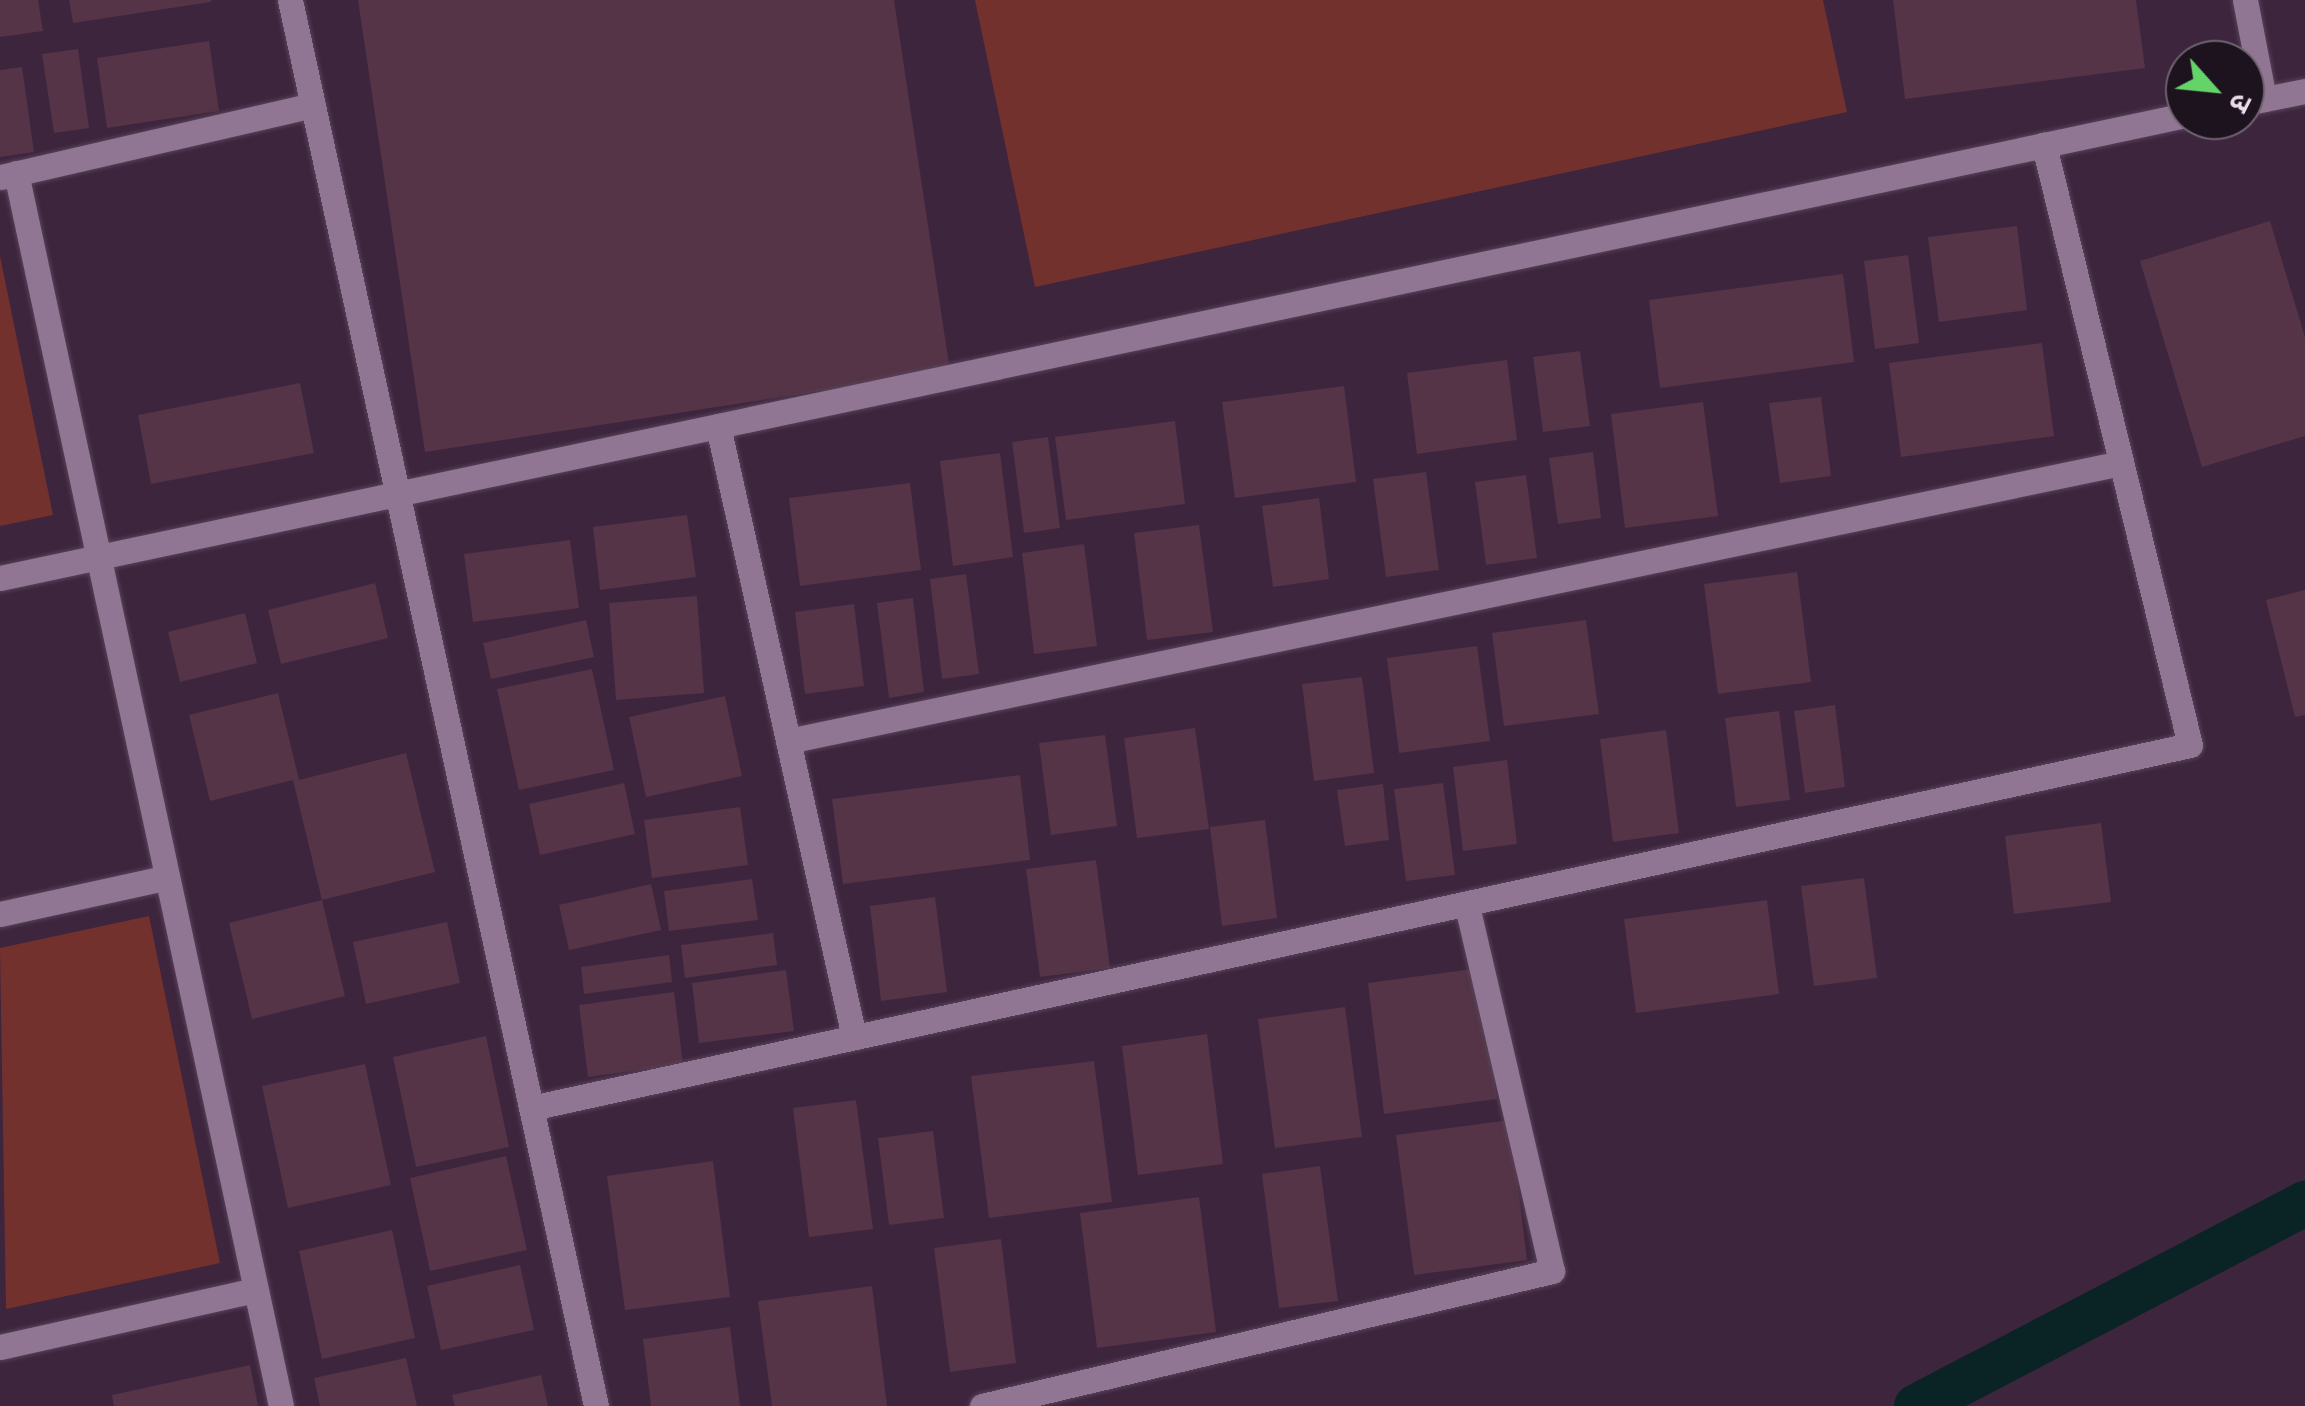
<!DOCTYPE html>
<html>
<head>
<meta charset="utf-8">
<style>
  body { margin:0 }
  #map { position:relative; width:2305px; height:1406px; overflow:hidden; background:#3d253e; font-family:Rubik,"Noto Sans Devanagari",sans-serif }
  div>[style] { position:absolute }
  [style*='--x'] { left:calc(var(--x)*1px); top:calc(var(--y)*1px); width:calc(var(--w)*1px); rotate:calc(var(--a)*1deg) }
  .green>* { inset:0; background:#73312e }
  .canal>* { height:45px; margin:-22.5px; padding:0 22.5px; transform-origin:22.5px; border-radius:22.5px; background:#0a2325 }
  .building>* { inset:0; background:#543446 }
  .roads { filter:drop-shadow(0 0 2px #574359) drop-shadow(0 0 2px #574359) }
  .minor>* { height:25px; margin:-12.5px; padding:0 12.5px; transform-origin:12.5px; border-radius:12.5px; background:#917693 }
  span { translate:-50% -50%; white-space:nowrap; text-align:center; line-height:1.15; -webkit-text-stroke:8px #1d131e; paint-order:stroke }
  .north { position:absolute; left:2165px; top:40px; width:100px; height:100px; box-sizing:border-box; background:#1d131e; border:2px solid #6f6370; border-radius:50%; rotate:117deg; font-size:28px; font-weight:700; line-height:40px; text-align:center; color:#ebdcec }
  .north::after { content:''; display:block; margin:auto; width:35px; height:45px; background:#64d468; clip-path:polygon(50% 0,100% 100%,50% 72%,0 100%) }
</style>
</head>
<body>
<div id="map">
  <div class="green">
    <div style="clip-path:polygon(975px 0,1823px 0,1847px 112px,1035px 287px)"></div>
    <div style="clip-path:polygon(0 256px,53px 515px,0 526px)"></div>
    <div style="clip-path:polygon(149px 916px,220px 1263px,6px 1309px,0 948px)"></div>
  </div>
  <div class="canal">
    <div style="--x:1916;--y:1406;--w:439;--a:-27.6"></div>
  </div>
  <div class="building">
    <div style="clip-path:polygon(0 0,38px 0,43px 31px,0 37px)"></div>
    <div style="clip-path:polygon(69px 0,211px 0,211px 2px,73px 23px)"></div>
    <div style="clip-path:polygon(358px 0,894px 0,950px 371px,425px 452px)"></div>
    <div style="clip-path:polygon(1893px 0,2136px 0,2145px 68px,1905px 99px)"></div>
    <div style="clip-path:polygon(209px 41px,219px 111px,107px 128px,97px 58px)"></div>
    <div style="clip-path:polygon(78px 49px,89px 128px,54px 133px,42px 54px)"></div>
    <div style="clip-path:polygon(22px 67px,34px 152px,0 157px,0 70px)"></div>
    <div style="clip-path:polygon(2270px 221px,2305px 337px,2305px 436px,2202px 467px,2140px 261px)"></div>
    <div style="clip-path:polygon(2017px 226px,2027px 310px,1939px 322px,1928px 237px)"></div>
    <div style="clip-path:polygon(1908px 255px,1919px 343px,1875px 349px,1864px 261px)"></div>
    <div style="clip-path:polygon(1843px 274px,1854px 362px,1660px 388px,1649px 300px)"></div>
    <div style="clip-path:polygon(2042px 343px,2054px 436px,1901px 457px,1889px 363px)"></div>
    <div style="clip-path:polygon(1580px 351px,1590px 426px,1543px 432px,1533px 357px)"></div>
    <div style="clip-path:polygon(1507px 360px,1517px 440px,1417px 454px,1407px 373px)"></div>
    <div style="clip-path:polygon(300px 383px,314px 453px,151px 484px,138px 415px)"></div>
    <div style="clip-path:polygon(1344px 386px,1356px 482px,1235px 498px,1222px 402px)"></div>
    <div style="clip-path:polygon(1821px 397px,1831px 476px,1780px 483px,1769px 403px)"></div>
    <div style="clip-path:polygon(1703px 402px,1718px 516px,1625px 528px,1611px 414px)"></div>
    <div style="clip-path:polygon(1175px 421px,1185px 504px,1066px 520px,1055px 437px)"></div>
    <div style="clip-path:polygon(1048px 437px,1060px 528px,1024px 533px,1012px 442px)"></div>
    <div style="clip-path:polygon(1593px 452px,1601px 518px,1558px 524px,1549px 458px)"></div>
    <div style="clip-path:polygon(1000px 453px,1013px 557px,953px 566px,940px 461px)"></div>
    <div style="clip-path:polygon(1426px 472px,1439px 570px,1386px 577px,1373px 479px)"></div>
    <div style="clip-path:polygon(1526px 475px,1537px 558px,1486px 565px,1475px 482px)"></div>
    <div style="clip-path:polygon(910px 483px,921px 570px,800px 586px,789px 498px)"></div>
    <div style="clip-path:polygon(1319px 498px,1329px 579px,1273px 587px,1262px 506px)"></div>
    <div style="clip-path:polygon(687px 515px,696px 577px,600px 590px,593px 527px)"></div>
    <div style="clip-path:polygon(1199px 525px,1213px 632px,1147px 640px,1134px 533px)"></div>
    <div style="clip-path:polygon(570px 540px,579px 608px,473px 622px,464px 554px)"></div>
    <div style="clip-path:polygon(1084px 544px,1097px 646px,1034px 654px,1022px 553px)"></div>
    <div style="clip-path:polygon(1797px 572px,1811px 682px,1718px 694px,1704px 584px)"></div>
    <div style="clip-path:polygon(966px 574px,979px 674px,942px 679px,930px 579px)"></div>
    <div style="clip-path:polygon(375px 583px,388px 638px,281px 664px,268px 610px)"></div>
    <div style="clip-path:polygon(2305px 590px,2305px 715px,2295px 717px,2266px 600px)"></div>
    <div style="clip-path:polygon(697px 596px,704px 693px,616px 700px,609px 603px)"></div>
    <div style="clip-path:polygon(913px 598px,924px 692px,889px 698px,877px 603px)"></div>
    <div style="clip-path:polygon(854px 604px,864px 686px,805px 694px,795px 612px)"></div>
    <div style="clip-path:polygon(245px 613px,257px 663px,180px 682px,168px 632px)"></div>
    <div style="clip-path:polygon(586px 620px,594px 657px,491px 679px,483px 643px)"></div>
    <div style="clip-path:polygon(1586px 620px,1599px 714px,1504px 726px,1492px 633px)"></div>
    <div style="clip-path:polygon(1477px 646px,1490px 741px,1399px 753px,1387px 658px)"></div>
    <div style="clip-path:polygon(592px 669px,614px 770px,519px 790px,497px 689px)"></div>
    <div style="clip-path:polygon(1362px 677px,1374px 773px,1314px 781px,1302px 684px)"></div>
    <div style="clip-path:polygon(278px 693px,299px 780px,406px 753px,435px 872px,322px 900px,293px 780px,210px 801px,189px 715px)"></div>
    <div style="clip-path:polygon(725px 696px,742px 776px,646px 797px,629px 717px)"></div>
    <div style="clip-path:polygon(1835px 705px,1845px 787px,1805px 793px,1794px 711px)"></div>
    <div style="clip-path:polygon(1779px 711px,1790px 800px,1736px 807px,1725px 718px)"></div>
    <div style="clip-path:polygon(1195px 728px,1209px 829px,1137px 838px,1124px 738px)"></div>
    <div style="clip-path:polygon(1666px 730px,1679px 833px,1613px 842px,1600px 739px)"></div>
    <div style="clip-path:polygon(1105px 735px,1117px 826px,1051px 835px,1039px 743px)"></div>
    <div style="clip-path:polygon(1507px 760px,1517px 844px,1463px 851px,1453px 767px)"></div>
    <div style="clip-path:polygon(1020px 775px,1030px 860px,843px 884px,832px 799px)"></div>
    <div style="clip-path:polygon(624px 783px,635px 834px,540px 855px,529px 804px)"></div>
    <div style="clip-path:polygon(1443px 783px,1455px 875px,1406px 881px,1394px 789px)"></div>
    <div style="clip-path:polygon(1383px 784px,1389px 840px,1345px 846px,1337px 790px)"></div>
    <div style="clip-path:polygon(740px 807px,748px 865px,652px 878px,644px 820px)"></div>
    <div style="clip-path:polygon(1265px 820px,1277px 918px,1222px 926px,1210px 827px)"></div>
    <div style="clip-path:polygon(2101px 823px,2111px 902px,2014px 914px,2005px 836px)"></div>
    <div style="clip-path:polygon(1096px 860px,1110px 968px,1040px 977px,1026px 869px)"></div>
    <div style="clip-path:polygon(1864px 878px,1877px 978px,1814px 986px,1801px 886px)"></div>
    <div style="clip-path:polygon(752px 879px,758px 920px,669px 931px,664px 891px)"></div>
    <div style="clip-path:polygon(651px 884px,661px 930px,569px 950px,559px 905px)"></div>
    <div style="clip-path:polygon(935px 897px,947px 992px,881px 1001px,870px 906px)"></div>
    <div style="clip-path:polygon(322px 900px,345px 996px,252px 1019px,229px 923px)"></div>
    <div style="clip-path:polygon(1767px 900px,1779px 994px,1636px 1013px,1624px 919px)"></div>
    <div style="clip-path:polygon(447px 922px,460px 983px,366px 1004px,353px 942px)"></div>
    <div style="clip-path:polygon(773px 933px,777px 965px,685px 978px,681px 945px)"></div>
    <div style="clip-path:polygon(669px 955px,672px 982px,584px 994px,581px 967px)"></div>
    <div style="clip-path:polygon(1480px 968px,1497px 1099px,1384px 1114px,1368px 983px)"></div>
    <div style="clip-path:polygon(786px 970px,794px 1031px,699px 1043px,692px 983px)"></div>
    <div style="clip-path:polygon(674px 992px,683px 1064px,588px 1077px,579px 1005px)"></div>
    <div style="clip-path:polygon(1345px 1007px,1362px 1137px,1275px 1148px,1258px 1019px)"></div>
    <div style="clip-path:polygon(1207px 1034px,1223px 1164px,1138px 1175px,1122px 1046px)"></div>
    <div style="clip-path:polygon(486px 1036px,509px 1147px,416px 1167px,393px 1057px)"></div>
    <div style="clip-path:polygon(1094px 1061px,1112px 1202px,989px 1218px,971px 1076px)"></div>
    <div style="clip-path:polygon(365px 1064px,391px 1185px,288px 1208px,262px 1086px)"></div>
    <div style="clip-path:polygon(856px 1100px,873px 1229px,809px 1237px,793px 1108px)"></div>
    <div style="clip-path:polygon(1510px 1120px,1527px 1260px,1414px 1275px,1396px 1135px)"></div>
    <div style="clip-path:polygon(933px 1131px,944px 1218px,889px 1225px,878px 1138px)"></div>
    <div style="clip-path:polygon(506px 1156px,527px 1250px,430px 1271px,410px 1178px)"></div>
    <div style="clip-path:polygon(713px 1161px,730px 1297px,625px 1310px,607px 1176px)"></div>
    <div style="clip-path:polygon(1320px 1166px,1338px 1301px,1279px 1308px,1262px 1174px)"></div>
    <div style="clip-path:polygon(1199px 1197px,1216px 1332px,1097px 1348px,1080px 1213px)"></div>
    <div style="clip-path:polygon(392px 1230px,415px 1338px,322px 1359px,299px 1251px)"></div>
    <div style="clip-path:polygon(1001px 1239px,1016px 1363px,950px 1372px,934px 1248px)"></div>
    <div style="clip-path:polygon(520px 1265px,534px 1330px,441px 1350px,427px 1286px)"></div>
    <div style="clip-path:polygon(872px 1286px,887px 1406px,772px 1406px,758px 1301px)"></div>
    <div style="clip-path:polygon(730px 1327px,740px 1406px,651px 1406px,643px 1339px)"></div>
    <div style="clip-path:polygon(406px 1358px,417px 1406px,320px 1406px,314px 1378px)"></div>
    <div style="clip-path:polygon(250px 1365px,258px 1406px,114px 1406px,112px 1395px)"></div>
    <div style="clip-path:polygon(541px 1375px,548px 1406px,455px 1406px,452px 1395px)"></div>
  </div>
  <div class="roads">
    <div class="minor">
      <div style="--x:290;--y:0;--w:1439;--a:77.72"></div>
      <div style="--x:2245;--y:0;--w:101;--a:79.1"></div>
      <div style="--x:2245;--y:103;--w:61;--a:-11.3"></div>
      <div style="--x:16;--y:173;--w:1261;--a:77.87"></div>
      <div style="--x:1;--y:177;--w:320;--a:-13"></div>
      <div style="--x:718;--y:426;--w:626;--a:77.45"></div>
      <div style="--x:0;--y:578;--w:2234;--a:-11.96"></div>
      <div style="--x:788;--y:741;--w:1362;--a:-11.78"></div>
      <div style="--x:0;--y:914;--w:168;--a:-12.4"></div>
      <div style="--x:531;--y:1108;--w:1698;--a:-12.34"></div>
      <div style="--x:2190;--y:745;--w:618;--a:-103.68"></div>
      <div style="--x:0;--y:1347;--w:257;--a:-12.6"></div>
      <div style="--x:982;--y:1406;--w:586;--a:-13.32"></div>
      <div style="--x:1552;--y:1271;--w:372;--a:-103.1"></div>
    </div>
  </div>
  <div class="north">उ</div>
</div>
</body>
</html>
